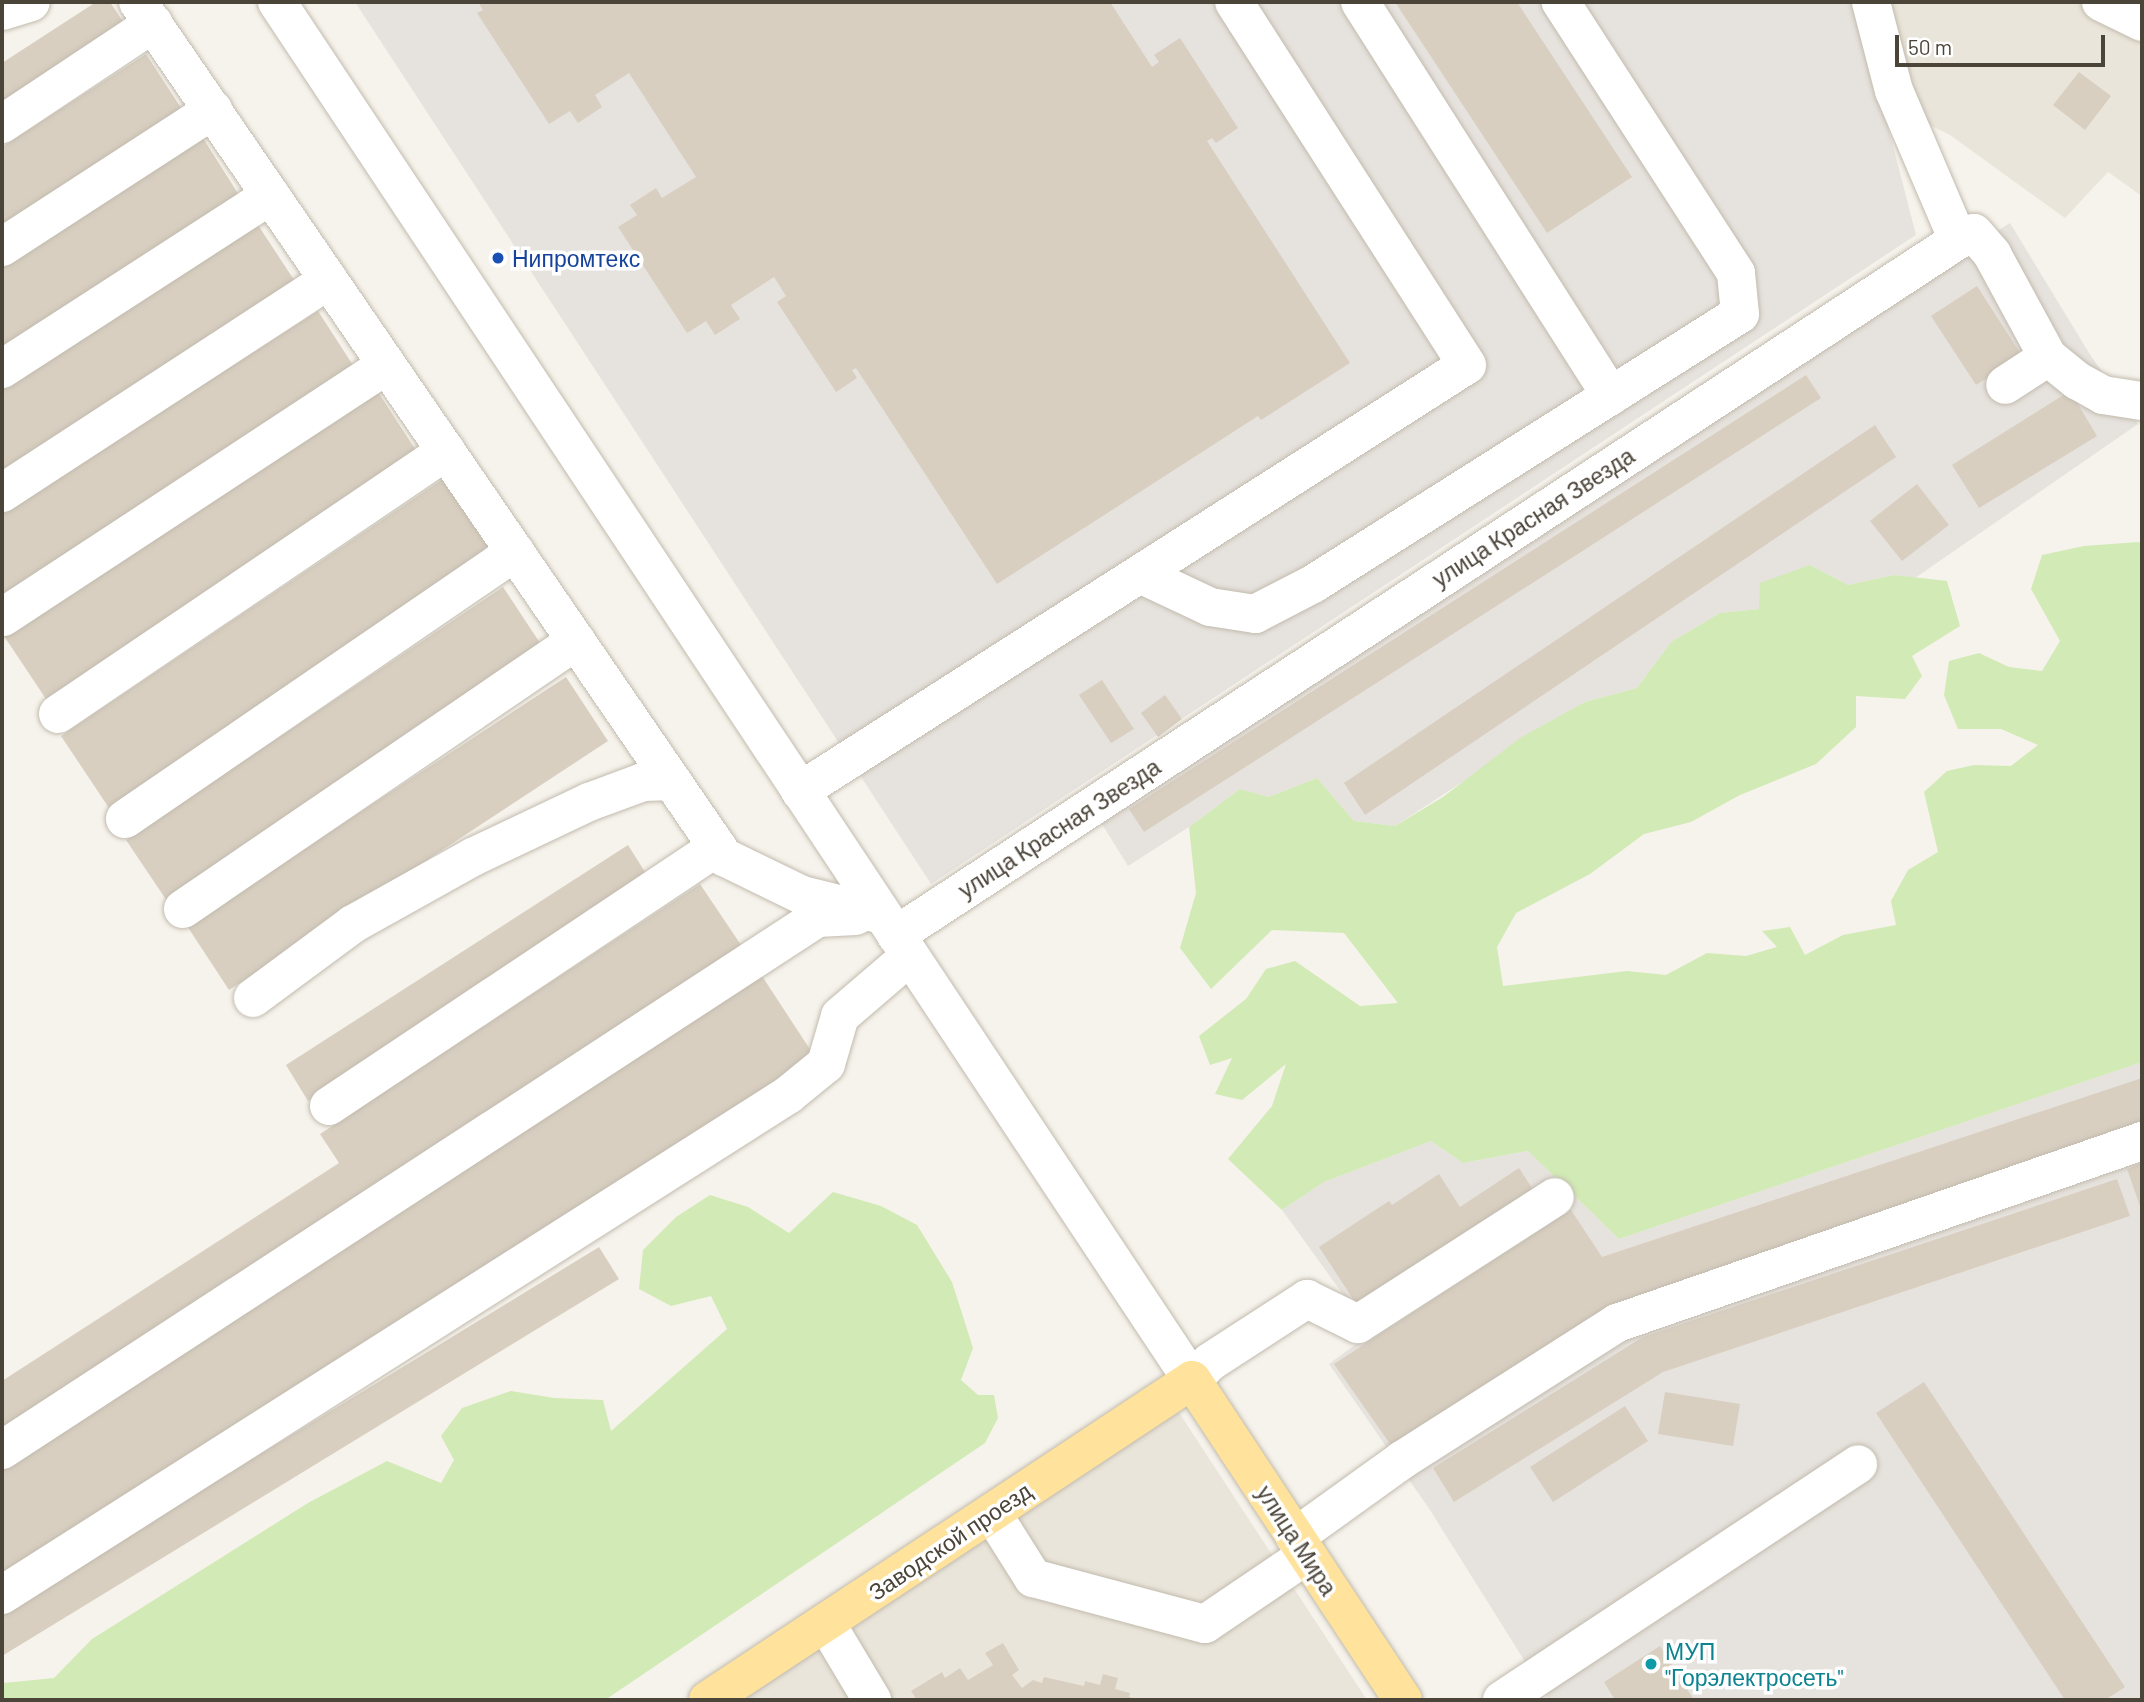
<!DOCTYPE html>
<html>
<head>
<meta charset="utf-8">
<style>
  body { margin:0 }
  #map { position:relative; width:2144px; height:1702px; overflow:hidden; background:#f6f3ec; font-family:Barlow,sans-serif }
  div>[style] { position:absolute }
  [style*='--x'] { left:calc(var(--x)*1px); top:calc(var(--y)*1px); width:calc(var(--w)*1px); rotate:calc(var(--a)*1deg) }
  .residential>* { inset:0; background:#eae5da }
  .industrial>* { inset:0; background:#e6e2dd }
  .green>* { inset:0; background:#d2eab5 }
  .building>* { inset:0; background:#d8cfc1 }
  .roads { filter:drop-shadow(0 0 2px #c2bbae) drop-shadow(0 0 2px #c2bbae) }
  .minor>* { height:38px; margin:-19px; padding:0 19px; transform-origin:19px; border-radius:19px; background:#fff }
  .major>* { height:38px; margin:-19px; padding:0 19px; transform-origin:19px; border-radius:19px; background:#ffe39c }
  .dots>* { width:19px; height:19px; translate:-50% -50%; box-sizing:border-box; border:4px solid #fff; border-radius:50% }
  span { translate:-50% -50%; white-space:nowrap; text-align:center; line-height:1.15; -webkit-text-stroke:7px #fff; paint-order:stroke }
  .transit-label { font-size:23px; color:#164399 }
  .left { translate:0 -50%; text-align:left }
  .street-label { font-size:23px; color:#4b4439 }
  .culture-label { font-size:23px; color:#0d838f }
  .frame { position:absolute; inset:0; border:4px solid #4b4439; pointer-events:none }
  .scale { position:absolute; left:1895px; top:35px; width:210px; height:32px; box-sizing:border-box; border:4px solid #4b4439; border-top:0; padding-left:9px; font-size:21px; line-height:24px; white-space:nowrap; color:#4b4439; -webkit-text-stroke:5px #fff; paint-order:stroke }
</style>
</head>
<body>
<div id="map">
  <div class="residential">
    <div style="clip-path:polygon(1856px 2px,2142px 2px,2142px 196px,2108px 172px,2065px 218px,1950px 135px,1882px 102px)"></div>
    <div style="clip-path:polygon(1178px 1411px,1367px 1700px,739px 1700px)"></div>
  </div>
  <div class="industrial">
    <div style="clip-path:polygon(355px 2px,1856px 2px,1916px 235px,931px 884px)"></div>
    <div style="clip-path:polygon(2010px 223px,2089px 353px,2138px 424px,1915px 578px,1894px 575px,1848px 585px,1810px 565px,1759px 609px,1720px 613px,1671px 642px,1637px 688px,1585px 702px,1395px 826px,1354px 821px,1317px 778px,1269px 797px,1240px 789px,1189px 827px,1128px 866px,1097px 816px,1845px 326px)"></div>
    <div style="clip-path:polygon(2142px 1062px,2142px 1700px,1549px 1700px,1430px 1510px,1329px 1364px,1371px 1333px,1282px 1210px,1324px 1182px,1431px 1141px,1463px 1163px,1528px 1151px,1619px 1239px)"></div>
  </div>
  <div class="green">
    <div style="clip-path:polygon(2139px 542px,2142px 545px,2142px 1062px,1619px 1239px,1528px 1151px,1463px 1163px,1431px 1141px,1324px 1182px,1282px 1210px,1228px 1159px,1272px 1106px,1286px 1064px,1242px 1100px,1215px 1094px,1232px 1058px,1210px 1065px,1199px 1036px,1246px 999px,1266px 969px,1295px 961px,1360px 1006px,1398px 1003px,1344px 933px,1272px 930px,1211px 989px,1180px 948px,1196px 893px,1189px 827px,1240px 789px,1269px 797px,1317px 778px,1354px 821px,1395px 826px,1443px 797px,1520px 738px,1585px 702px,1637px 688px,1671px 642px,1720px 613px,1759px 609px,1760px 583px,1810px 565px,1848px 585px,1894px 575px,1947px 581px,1960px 626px,1912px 656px,1922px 676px,1905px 699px,1856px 696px,1856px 727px,1816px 764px,1740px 795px,1691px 822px,1644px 834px,1590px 874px,1516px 913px,1497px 947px,1503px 986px,1627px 971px,1666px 975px,1707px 953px,1746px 956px,1777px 947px,1762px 931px,1790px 927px,1805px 955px,1843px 935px,1896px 925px,1891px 901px,1908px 870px,1938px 852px,1924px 792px,1947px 771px,1974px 765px,2011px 766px,2038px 745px,2001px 729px,1958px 729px,1944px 695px,1949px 661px,1979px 653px,2009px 667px,2042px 671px,2060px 641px,2031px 589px,2042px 555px,2084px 546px)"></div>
    <div style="clip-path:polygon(833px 1192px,881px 1206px,917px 1225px,952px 1282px,973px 1348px,961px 1380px,978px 1395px,994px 1395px,998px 1418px,985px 1443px,605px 1700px,2px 1700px,4px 1683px,54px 1678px,92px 1639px,308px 1503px,387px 1461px,441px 1483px,454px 1460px,441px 1436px,462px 1408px,511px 1391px,554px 1398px,603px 1400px,611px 1431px,727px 1329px,711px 1296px,671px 1306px,639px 1289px,643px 1250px,676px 1217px,710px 1195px,748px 1207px,789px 1233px)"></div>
  </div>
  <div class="building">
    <div style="clip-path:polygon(96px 2px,110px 2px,126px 26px,2px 106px,2px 63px)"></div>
    <div style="clip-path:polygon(478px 2px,1110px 2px,1152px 67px,1159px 62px,1154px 55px,1180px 38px,1238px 128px,1216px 143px,1212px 138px,1207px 141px,1350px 363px,1261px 420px,1258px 416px,997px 584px,856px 368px,852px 370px,857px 378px,836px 392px,777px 302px,786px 296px,774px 277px,731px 305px,740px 319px,715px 335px,706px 321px,687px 333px,618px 227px,637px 215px,630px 205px,656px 188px,662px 198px,696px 177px,629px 73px,595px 95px,602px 107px,578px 123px,570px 111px,549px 124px,477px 13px,483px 10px)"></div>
    <div style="clip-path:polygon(1395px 2px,1517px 2px,1632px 177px,1547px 233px)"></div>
    <div style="clip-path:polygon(146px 54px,185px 114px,2px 233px,2px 147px)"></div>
    <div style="clip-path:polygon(2079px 72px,2111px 96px,2085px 130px,2053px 105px)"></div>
    <div style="clip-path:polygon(203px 138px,242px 200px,2px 355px,2px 267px)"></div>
    <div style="clip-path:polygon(258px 225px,298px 286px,2px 477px,2px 389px)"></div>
    <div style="clip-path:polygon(1977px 286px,2022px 356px,1976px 385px,1931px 316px)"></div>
    <div style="clip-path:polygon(318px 311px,358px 373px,2px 602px,2px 514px)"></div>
    <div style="clip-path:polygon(1806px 375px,1821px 398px,1144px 832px,1129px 809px)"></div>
    <div style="clip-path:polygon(376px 389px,419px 455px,46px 699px,2px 633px)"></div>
    <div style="clip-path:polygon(2070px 391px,2097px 436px,1979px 508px,1952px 465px)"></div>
    <div style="clip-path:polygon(1875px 425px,1896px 457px,1365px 815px,1344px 783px)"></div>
    <div style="clip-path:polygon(443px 479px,491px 550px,109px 808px,61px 736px)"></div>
    <div style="clip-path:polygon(1917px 484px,1949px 525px,1902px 561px,1870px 521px)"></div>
    <div style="clip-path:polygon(503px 587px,544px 649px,167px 901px,126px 840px)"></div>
    <div style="clip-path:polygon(566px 677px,608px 741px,229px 990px,187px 926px)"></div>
    <div style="clip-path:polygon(1102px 680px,1134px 729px,1111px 743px,1079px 695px)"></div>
    <div style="clip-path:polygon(1165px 695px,1182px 719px,1158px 737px,1141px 713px)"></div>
    <div style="clip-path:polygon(628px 845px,650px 880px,308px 1101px,286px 1065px)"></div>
    <div style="clip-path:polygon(700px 884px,743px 948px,2px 1438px,2px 1381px,339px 1163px,320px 1134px)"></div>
    <div style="clip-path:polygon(762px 976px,817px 1060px,2px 1582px,2px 1467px)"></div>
    <div style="clip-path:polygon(2142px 1078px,2142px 1130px,1628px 1303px,1395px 1451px,1334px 1364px,1571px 1210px,1602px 1257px)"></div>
    <div style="clip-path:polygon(2142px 1163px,2142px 1212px,2127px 1169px)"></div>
    <div style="clip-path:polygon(1519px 1168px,1539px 1199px,1357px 1305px,1319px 1247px,1389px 1201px,1392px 1205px,1439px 1174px,1460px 1207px)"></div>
    <div style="clip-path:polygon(2117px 1179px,2130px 1216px,1663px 1372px,1454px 1502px,1433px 1468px,1643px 1337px)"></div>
    <div style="clip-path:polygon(599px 1247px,619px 1279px,2px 1656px,2px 1612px)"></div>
    <div style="clip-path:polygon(1924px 1382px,2125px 1687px,2105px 1700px,2065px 1700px,1876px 1413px)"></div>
    <div style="clip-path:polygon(1665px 1392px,1740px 1404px,1733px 1446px,1658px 1434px)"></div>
    <div style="clip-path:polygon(1625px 1406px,1648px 1441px,1553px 1502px,1530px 1467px)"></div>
    <div style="clip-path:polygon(1003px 1643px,1019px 1670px,1012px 1675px,1022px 1688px,1033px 1680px,1042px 1683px,1044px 1677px,1084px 1686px,1085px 1681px,1100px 1685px,1103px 1674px,1118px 1678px,1115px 1689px,1130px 1693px,1129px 1697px,1141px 1700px,917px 1700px,911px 1691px,942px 1672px,945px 1678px,960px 1668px,968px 1680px,993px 1665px,985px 1653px)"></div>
    <div style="clip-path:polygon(1660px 1646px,1694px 1700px,1615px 1700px,1604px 1682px)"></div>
  </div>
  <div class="roads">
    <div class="minor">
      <div style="--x:138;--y:2;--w:1037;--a:55.57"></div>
      <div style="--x:724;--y:857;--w:87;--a:26"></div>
      <div style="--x:802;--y:895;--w:83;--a:13.9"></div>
      <div style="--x:277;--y:2;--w:1654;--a:56.42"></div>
      <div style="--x:1192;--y:1380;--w:25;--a:-45"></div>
      <div style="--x:1210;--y:1362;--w:116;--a:-33"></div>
      <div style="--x:1307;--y:1299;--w:57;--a:26.1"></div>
      <div style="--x:1358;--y:1324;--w:234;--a:-32.8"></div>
      <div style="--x:1360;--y:2;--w:467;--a:57.5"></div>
      <div style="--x:2101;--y:2;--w:46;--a:26"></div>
      <div style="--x:2;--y:11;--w:30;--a:-17"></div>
      <div style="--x:2;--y:124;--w:182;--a:-33.6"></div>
      <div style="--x:1958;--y:240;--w:17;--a:-24"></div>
      <div style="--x:1974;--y:233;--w:28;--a:49"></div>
      <div style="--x:1992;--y:254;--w:117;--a:61.5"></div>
      <div style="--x:2048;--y:357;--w:51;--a:146.9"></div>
      <div style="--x:2;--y:247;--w:252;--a:-33"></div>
      <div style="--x:2048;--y:357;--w:38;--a:39"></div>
      <div style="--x:2078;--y:381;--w:29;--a:29"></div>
      <div style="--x:2103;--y:395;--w:39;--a:9"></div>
      <div style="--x:2;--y:369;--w:320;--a:-32.9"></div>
      <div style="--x:2;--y:493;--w:390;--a:-33.1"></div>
      <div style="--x:1140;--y:574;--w:77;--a:25.2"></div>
      <div style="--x:1210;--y:607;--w:46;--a:8.8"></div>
      <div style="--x:1255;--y:614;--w:65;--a:-27.3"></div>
      <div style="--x:1313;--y:584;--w:505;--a:-32.31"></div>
      <div style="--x:1740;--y:314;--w:41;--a:-95.6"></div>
      <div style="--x:1736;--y:273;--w:323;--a:-122.9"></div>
      <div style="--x:3;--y:617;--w:459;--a:-33.3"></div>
      <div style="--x:58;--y:714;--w:469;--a:-34.1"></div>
      <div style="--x:800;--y:791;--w:791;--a:-32.57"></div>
      <div style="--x:1467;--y:365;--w:431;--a:-122.7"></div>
      <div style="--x:125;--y:819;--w:473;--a:-34.4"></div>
      <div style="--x:183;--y:909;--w:476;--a:-34.3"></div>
      <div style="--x:896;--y:935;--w:1269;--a:-33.2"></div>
      <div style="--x:1958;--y:240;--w:162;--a:-113.2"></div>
      <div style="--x:1894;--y:91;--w:92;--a:-104.5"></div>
      <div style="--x:253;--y:998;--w:124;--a:-36.5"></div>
      <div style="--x:353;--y:924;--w:137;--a:-29.2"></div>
      <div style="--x:473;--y:857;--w:128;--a:-25.4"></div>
      <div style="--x:589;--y:802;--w:58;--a:-20.3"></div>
      <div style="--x:643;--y:782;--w:29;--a:-2"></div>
      <div style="--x:329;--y:1106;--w:467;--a:-33.7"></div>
      <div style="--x:2;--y:1450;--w:973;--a:-33.13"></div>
      <div style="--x:817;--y:918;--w:39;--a:-3"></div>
      <div style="--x:992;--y:1513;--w:77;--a:57.8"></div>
      <div style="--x:1033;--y:1578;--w:178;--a:15"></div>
      <div style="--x:1205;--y:1624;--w:123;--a:-34.1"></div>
      <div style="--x:1295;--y:1537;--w:132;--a:-35.7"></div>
      <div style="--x:1402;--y:1460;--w:255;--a:-32.5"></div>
      <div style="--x:1617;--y:1323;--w:556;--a:-19.12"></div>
      <div style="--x:2;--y:1595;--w:932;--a:-32.46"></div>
      <div style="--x:788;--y:1095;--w:49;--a:-39.2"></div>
      <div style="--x:826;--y:1064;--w:50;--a:-73.7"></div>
      <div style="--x:840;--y:1016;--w:92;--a:-40.6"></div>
      <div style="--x:826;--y:1623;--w:90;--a:59.1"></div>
      <div style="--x:1502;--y:1700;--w:427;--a:-33.5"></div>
    </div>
    <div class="major">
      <div style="--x:708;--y:1700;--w:580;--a:-33.47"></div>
      <div style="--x:1192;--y:1380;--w:383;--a:56.6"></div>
    </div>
  </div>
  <div class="dots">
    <div style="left:498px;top:258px;background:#1a4fb4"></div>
    <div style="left:1651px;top:1664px;background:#0f9aa8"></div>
  </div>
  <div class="transit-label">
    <span class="left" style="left:512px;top:258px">Нипромтекс</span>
  </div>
  <div class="street-label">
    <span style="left:1533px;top:517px;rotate:-33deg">улица Красная Звезда</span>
    <span style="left:1059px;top:828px;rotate:-33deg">улица Красная Звезда</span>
    <span style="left:1297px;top:1540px;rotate:57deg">улица Мира</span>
    <span style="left:950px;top:1541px;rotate:-34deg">Заводской проезд</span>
  </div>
  <div class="culture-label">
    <span class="left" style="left:1665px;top:1664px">МУП<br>"Горэлектросеть"</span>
  </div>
  <div class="frame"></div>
  <div class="scale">50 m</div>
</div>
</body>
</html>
